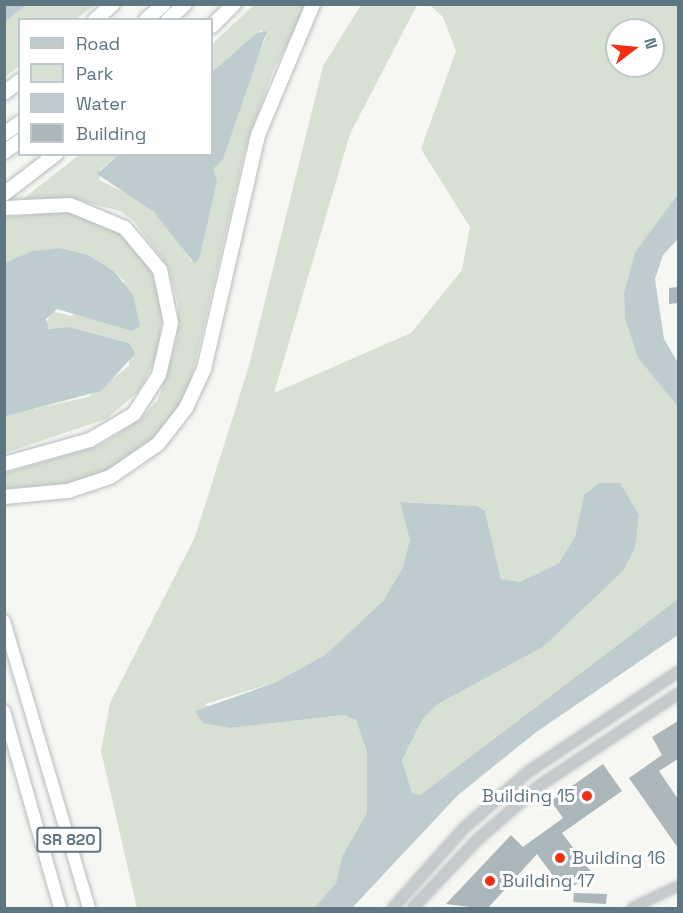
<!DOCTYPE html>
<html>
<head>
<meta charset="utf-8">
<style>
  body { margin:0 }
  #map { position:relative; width:683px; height:913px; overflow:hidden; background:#f6f6f2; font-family:"Space Grotesk",sans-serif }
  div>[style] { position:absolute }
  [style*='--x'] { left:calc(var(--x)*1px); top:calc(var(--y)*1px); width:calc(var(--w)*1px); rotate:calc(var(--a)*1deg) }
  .green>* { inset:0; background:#d8dfd3 }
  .water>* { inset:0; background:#beccd0 }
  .building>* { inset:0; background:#acb7bb }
  .roads { filter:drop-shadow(0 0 2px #b7bcbe) drop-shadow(0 0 2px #b7bcbe) }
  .minor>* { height:8px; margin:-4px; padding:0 4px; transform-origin:4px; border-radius:4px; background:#c5cacd }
  .tertiary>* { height:9px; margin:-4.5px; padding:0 4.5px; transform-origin:4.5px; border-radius:4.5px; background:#c5cacd }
  .trunk>* { height:12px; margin:-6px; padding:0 6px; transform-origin:6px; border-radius:6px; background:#fff }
  .motorway>* { height:14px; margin:-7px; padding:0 7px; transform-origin:7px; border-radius:7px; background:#fff }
  .dots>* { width:16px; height:16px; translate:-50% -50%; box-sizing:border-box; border:3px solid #fff; border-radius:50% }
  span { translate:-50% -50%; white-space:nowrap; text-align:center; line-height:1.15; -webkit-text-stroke:6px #fff; paint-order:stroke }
  .shield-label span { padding:2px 4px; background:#fff; border:2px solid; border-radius:4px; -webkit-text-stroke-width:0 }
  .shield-label { font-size:16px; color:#5e7681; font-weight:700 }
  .poi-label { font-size:18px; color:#5e7681 }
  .right { translate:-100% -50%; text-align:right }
  .left { translate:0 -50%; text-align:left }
  .frame { position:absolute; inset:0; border:6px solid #5e7681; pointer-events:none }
  .legend { position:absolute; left:18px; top:18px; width:195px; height:138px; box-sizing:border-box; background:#fff; border:2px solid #bfc8cd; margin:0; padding:8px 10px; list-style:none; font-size:18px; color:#5e7681 }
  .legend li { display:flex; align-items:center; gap:12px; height:30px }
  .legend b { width:30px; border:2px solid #bfc8cd }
  .north { position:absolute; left:605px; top:18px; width:60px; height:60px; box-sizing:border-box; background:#fff; border:2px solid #bfc8cd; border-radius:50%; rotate:74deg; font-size:16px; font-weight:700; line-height:24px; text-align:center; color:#5e7681 }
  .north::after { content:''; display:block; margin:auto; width:21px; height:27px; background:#f42d15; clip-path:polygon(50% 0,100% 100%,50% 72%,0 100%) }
</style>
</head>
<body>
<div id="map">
  <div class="green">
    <div style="clip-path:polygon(26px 5px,95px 5px,76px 19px,20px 20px,19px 66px,5px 77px,5px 22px)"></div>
    <div style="clip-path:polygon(254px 5px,308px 5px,273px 71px,245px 150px,187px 398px,160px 434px,121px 465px,80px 482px,5px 489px,5px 473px,101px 445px,139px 420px,158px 400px,177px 339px,178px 305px,168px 267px,134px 221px,120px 211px,69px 198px,23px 199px,79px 155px,118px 155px,101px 169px,99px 180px,140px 200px,168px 225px,191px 261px,199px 260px,213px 169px,266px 37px,261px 30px,212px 72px,212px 44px)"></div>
    <div style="clip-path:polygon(evenodd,361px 5px,417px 5px,350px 134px,274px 393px,411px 333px,462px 270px,470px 227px,421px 149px,456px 51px,443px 17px,430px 5px,678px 5px,678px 194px,635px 252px,624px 293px,625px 319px,638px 358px,678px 407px,678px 599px,420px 795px,412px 793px,402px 760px,422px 720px,436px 705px,543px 647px,623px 571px,584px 495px,575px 536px,559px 563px,520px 582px,501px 579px,485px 511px,479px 506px,401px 502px,411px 540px,403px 567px,383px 601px,325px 655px,274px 683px,205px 704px,231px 728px,344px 715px,356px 720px,367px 752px,367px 813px,342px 856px,336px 883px,314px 908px,137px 908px,101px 751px,110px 703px,195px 537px,249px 366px,323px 66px,361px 5px,617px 30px,653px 30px,653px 66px,617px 66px,617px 30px)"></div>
    <div style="clip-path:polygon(75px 211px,118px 230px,150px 267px,163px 306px,158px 355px,139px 391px,106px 419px,5px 453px,5px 415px,88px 397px,129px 366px,129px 343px,69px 327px,54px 332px,46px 324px,52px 311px,71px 316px,125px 282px,114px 271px,88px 255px,60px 248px,5px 263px,4px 217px)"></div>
  </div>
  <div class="water">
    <div style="clip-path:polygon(5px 4px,26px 4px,26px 5px,5px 22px)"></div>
    <div style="clip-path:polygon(267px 31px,223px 159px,213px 169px,217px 181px,199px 260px,194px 263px,154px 212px,97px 174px,118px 155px,212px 154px,212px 72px,257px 33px)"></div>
    <div style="clip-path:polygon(678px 194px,678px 239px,663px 255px,655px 279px,664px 339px,678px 363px,678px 407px,638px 358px,625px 319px,624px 293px,635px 252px)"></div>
    <div style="clip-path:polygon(60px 248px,88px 255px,114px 271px,133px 295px,140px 326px,132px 331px,57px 309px,46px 319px,49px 329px,69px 327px,129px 343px,135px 354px,101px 391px,6px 416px,5px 263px,32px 251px)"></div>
    <div style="clip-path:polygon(599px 483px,620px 483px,639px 515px,635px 548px,623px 571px,543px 647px,436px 705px,422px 720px,402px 760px,412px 793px,420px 795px,678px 599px,678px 635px,535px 733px,458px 795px,352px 908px,314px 908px,336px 883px,342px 856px,367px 813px,367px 752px,356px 720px,344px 715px,231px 728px,203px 723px,195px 711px,274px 683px,325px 655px,383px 601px,403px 567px,410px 540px,400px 502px,478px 506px,485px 511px,501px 579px,520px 582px,559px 563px,575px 536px,584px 495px)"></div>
  </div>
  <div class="building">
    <div style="clip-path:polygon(678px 287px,678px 303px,669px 304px,669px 288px)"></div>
    <div style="clip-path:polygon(678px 721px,678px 759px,659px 771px,678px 799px,678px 848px,629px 778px,662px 755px,652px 737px)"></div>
    <div style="clip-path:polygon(603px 764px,622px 791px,562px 833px,592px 873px,565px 892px,537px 854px,487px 909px,446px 904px,511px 835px,523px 847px,563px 818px,551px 801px)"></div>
    <div style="clip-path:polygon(574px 893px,607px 894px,606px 904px,573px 902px)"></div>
  </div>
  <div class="roads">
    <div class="minor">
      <div style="--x:632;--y:908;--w:51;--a:-25.6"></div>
    </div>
    <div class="tertiary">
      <div style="--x:392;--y:908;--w:108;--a:-48.4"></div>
      <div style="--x:464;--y:827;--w:85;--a:-41.2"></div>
      <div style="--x:528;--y:771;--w:180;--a:-33.7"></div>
      <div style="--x:412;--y:908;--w:93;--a:-46.7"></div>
      <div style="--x:476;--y:840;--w:84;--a:-41.1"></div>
      <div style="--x:539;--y:785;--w:167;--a:-33.5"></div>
    </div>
    <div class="trunk">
      <div style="--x:4;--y:621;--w:299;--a:73.5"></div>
      <div style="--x:4;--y:711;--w:205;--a:74.1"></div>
    </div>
    <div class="motorway">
      <div style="--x:95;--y:20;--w:24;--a:-42"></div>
      <div style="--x:146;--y:20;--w:24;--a:-42"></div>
      <div style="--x:168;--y:20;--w:23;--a:-43"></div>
      <div style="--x:212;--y:26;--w:31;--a:-45"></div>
      <div style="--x:4;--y:93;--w:20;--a:-37"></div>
      <div style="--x:4;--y:134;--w:19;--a:-35"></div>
      <div style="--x:4;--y:152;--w:19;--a:-35"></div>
      <div style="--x:4;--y:194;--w:66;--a:-37.6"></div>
      <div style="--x:4;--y:208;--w:66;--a:-2.6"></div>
      <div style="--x:70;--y:205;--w:60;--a:22.7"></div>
      <div style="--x:125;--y:228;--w:55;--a:50.2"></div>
      <div style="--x:160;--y:270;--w:54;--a:78.3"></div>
      <div style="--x:171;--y:323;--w:53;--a:103"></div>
      <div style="--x:159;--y:375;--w:46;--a:122.7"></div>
      <div style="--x:134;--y:414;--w:51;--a:149.4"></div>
      <div style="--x:90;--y:440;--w:89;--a:164.4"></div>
      <div style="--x:4;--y:497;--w:64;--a:-5.4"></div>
      <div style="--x:68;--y:491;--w:44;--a:-18.4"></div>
      <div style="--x:110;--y:477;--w:58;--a:-34.5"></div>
      <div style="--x:158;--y:444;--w:46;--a:-52.1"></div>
      <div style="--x:186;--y:408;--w:43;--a:-65.2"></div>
      <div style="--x:204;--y:369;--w:240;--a:-77"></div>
      <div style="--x:258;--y:135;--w:142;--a:-67.2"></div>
    </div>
  </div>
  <div class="dots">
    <div style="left:587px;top:796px;background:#f42d15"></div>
    <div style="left:560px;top:858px;background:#f42d15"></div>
    <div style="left:490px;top:881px;background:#f42d15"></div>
  </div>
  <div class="shield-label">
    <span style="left:69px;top:840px">SR 820</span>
  </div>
  <div class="poi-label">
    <span class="right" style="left:575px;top:796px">Building 15</span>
    <span class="left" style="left:572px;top:858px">Building 16</span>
    <span class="left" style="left:502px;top:881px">Building 17</span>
  </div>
  <div class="frame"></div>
  <ul class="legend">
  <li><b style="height:8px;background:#c5cacd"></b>Road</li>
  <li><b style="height:16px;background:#d8dfd3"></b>Park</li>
  <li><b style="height:16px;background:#beccd0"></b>Water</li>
  <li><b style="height:16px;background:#acb7bb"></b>Building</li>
  </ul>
  <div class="north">N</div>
</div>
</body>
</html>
